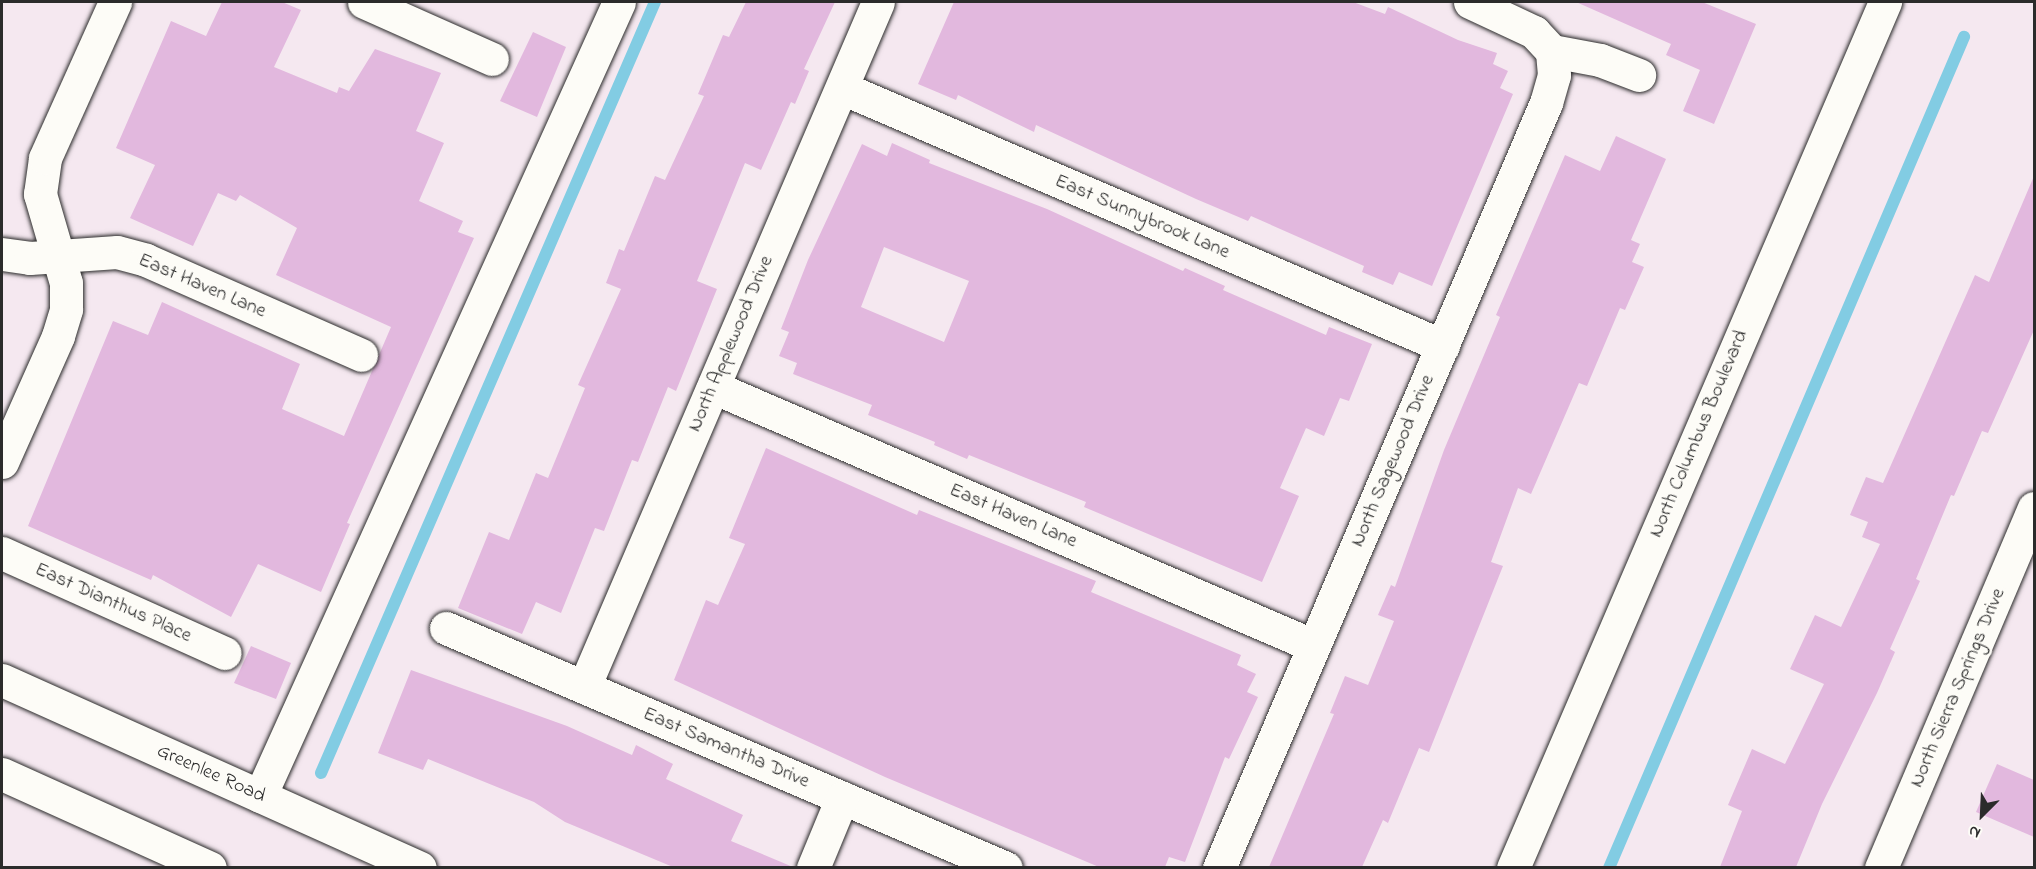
<!DOCTYPE html>
<html>
<head>
<meta charset="utf-8">
<style>
  body { margin:0 }
  #map { position:relative; width:2036px; height:869px; overflow:hidden; background:#f5e8f0; font-family:"Indie Flower",sans-serif }
  div>[style] { position:absolute }
  [style*='--x'] { left:calc(var(--x)*1px); top:calc(var(--y)*1px); width:calc(var(--w)*1px); rotate:calc(var(--a)*1deg) }
  .stream>* { height:12px; margin:-6px; padding:0 6px; transform-origin:6px; border-radius:6px; background:#82cce3 }
  .building>* { inset:0; background:#e2b8de }
  .roads { filter:drop-shadow(0 0 2px #2b2b2b) drop-shadow(0 0 2px #2b2b2b) }
  .minor>* { height:33px; margin:-16.5px; padding:0 16.5px; transform-origin:16.5px; border-radius:16.5px; background:#fdfcf7 }
  span { translate:-50% -50%; white-space:nowrap; text-align:center; line-height:1.15; -webkit-text-stroke:5px #fdfcf7; paint-order:stroke }
  .street-label { font-size:20px; color:#2b2b2b }
  .frame { position:absolute; inset:0; border:3px solid #2b2b2b; pointer-events:none }
  .north { position:absolute; left:1952px; top:785px; width:60px; height:60px; -webkit-text-stroke:4px #fdfcf7; paint-order:stroke; rotate:204deg; font-size:16px; font-weight:700; line-height:24px; text-align:center; color:#2b2b2b }
  .north::after { content:''; display:block; margin:auto; width:21px; height:27px; background:#2b2b2b; clip-path:polygon(50% 0,100% 100%,50% 72%,0 100%) }
</style>
</head>
<body>
<div id="map">
  <div class="stream">
    <div style="--x:321;--y:773;--w:840;--a:-66.58"></div>
    <div style="--x:1609;--y:868;--w:904;--a:-66.87"></div>
  </div>
  <div class="building">
    <div style="clip-path:polygon(222px 2px,282px 2px,301px 10px,274px 67px,337px 93px,339px 87px,349px 91px,375px 49px,441px 73px,416px 131px,444px 143px,419px 201px,463px 221px,458px 232px,474px 238px,347px 523px,350px 524px,321px 592px,258px 564px,231px 617px,153px 575px,151px 580px,28px 526px,113px 321px,148px 335px,162px 302px,300px 364px,282px 409px,344px 436px,391px 327px,276px 275px,297px 228px,240px 195px,236px 201px,218px 193px,193px 246px,130px 218px,155px 165px,116px 148px,171px 21px,206px 36px)"></div>
    <div style="clip-path:polygon(746px 2px,835px 2px,804px 69px,809px 71px,795px 104px,791px 102px,761px 170px,745px 163px,697px 281px,717px 289px,676px 391px,668px 387px,638px 462px,632px 460px,604px 531px,595px 528px,561px 613px,536px 602px,522px 634px,458px 608px,489px 532px,509px 540px,536px 473px,548px 478px,585px 388px,578px 385px,621px 289px,606px 283px,619px 249px,624px 251px,655px 176px,665px 180px,704px 96px,698px 94px,723px 35px,729px 37px)"></div>
    <div style="clip-path:polygon(954px 2px,1353px 2px,1385px 14px,1388px 7px,1458px 40px,1497px 53px,1493px 64px,1508px 71px,1500px 88px,1513px 94px,1432px 286px,1399px 272px,1393px 285px,1362px 272px,1364px 266px,1251px 216px,1248px 221px,1196px 199px,1036px 125px,1034px 132px,958px 95px,956px 100px,918px 84px)"></div>
    <div style="clip-path:polygon(1576px 2px,1702px 2px,1756px 24px,1714px 124px,1683px 111px,1700px 70px,1666px 55px,1671px 44px)"></div>
    <div style="clip-path:polygon(533px 32px,566px 47px,537px 117px,500px 101px)"></div>
    <div style="clip-path:polygon(1616px 136px,1666px 159px,1631px 240px,1640px 244px,1632px 262px,1644px 267px,1625px 310px,1620px 308px,1587px 386px,1579px 383px,1531px 494px,1518px 488px,1491px 562px,1503px 566px,1429px 752px,1419px 748px,1388px 823px,1383px 820px,1362px 867px,1269px 867px,1334px 714px,1330px 713px,1345px 676px,1368px 685px,1394px 621px,1378px 615px,1391px 585px,1395px 587px,1444px 450px,1500px 317px,1496px 315px,1565px 155px,1600px 171px)"></div>
    <div style="clip-path:polygon(evenodd,892px 143px,930px 160px,929px 163px,1047px 209px,1183px 271px,1185px 268px,1225px 286px,1223px 290px,1326px 335px,1329px 327px,1372px 344px,1349px 401px,1340px 398px,1324px 436px,1306px 428px,1280px 488px,1299px 496px,1262px 582px,1084px 507px,1086px 502px,969px 455px,967px 459px,934px 445px,935px 442px,868px 415px,872px 405px,793px 374px,797px 363px,779px 356px,789px 332px,781px 329px,808px 260px,862px 144px,887px 156px,892px 143px,884px 247px,969px 281px,944px 342px,861px 307px,884px 247px)"></div>
    <div style="clip-path:polygon(2034px 176px,2034px 330px,1988px 433px,1982px 431px,1954px 496px,1951px 495px,1916px 579px,1920px 581px,1890px 649px,1895px 652px,1877px 693px,1822px 804px,1796px 867px,1720px 867px,1742px 811px,1728px 805px,1752px 749px,1785px 764px,1824px 684px,1790px 669px,1815px 615px,1841px 627px,1880px 544px,1862px 537px,1868px 522px,1850px 515px,1866px 477px,1883px 483px,1975px 275px,1989px 282px)"></div>
    <div style="clip-path:polygon(766px 448px,917px 515px,919px 510px,1096px 581px,1091px 592px,1241px 655px,1237px 665px,1256px 674px,1247px 692px,1258px 697px,1229px 759px,1225px 757px,1185px 862px,1169px 857px,1165px 867px,1099px 867px,885px 777px,674px 680px,706px 600px,718px 605px,745px 544px,729px 538px)"></div>
    <div style="clip-path:polygon(251px 646px,291px 663px,276px 699px,234px 683px)"></div>
    <div style="clip-path:polygon(411px 670px,567px 726px,632px 755px,636px 745px,673px 764px,666px 779px,743px 815px,731px 841px,793px 867px,673px 867px,565px 822px,534px 802px,428px 759px,423px 770px,378px 753px)"></div>
    <div style="clip-path:polygon(1997px 764px,2034px 780px,2034px 837px,1976px 812px)"></div>
  </div>
  <div class="roads">
    <div class="minor">
      <div style="--x:364;--y:2;--w:140;--a:24"></div>
      <div style="--x:1470;--y:2;--w:71;--a:25.1"></div>
      <div style="--x:1534;--y:32;--w:26;--a:47"></div>
      <div style="--x:1552;--y:51;--w:49;--a:10.6"></div>
      <div style="--x:1600;--y:60;--w:42;--a:21"></div>
      <div style="--x:842;--y:88;--w:654;--a:23.23"></div>
      <div style="--x:2;--y:254;--w:28;--a:8"></div>
      <div style="--x:30;--y:258;--w:87;--a:-3.9"></div>
      <div style="--x:117;--y:252;--w:30;--a:15"></div>
      <div style="--x:146;--y:260;--w:235;--a:23.8"></div>
      <div style="--x:713;--y:387;--w:654;--a:23.31"></div>
      <div style="--x:2;--y:462;--w:138;--a:-66"></div>
      <div style="--x:58;--y:336;--w:28;--a:-73"></div>
      <div style="--x:66;--y:309;--w:26;--a:-90"></div>
      <div style="--x:66;--y:283;--w:93;--a:-106.3"></div>
      <div style="--x:40;--y:194;--w:36;--a:-82"></div>
      <div style="--x:45;--y:158;--w:171;--a:-65.8"></div>
      <div style="--x:2;--y:553;--w:244;--a:24.2"></div>
      <div style="--x:446;--y:628;--w:609;--a:23.2"></div>
      <div style="--x:2;--y:680;--w:458;--a:24.2"></div>
      <div style="--x:584;--y:687;--w:745;--a:-66.77"></div>
      <div style="--x:2;--y:774;--w:228;--a:24.3"></div>
      <div style="--x:260;--y:796;--w:871;--a:-65.67"></div>
      <div style="--x:813;--y:868;--w:76;--a:-67.5"></div>
      <div style="--x:1219;--y:868;--w:832;--a:-66.86"></div>
      <div style="--x:1546;--y:103;--w:29;--a:-74"></div>
      <div style="--x:1554;--y:75;--w:24;--a:-95"></div>
      <div style="--x:1513;--y:868;--w:943;--a:-66.75"></div>
      <div style="--x:1881;--y:868;--w:391;--a:-67"></div>
    </div>
  </div>
  <div class="street-label">
    <span style="left:1142px;top:217px;rotate:23deg">East Sunnybrook Lane</span>
    <span style="left:202px;top:286px;rotate:23deg">East Haven Lane</span>
    <span style="left:731px;top:344px;rotate:-67deg">North Applewood Drive</span>
    <span style="left:1699px;top:434px;rotate:-67deg">North Columbus Boulevard</span>
    <span style="left:1393px;top:461px;rotate:-67deg">North Sagewood Drive</span>
    <span style="left:1013px;top:516px;rotate:23deg">East Haven Lane</span>
    <span style="left:113px;top:603px;rotate:24deg">East Dianthus Place</span>
    <span style="left:1958px;top:688px;rotate:-67deg">North Sierra Springs Drive</span>
    <span style="left:726px;top:748px;rotate:23deg">East Samantha Drive</span>
    <span style="left:211px;top:774px;rotate:24deg">Greenlee Road</span>
  </div>
  <div class="frame"></div>
  <div class="north">N</div>
</div>
</body>
</html>
